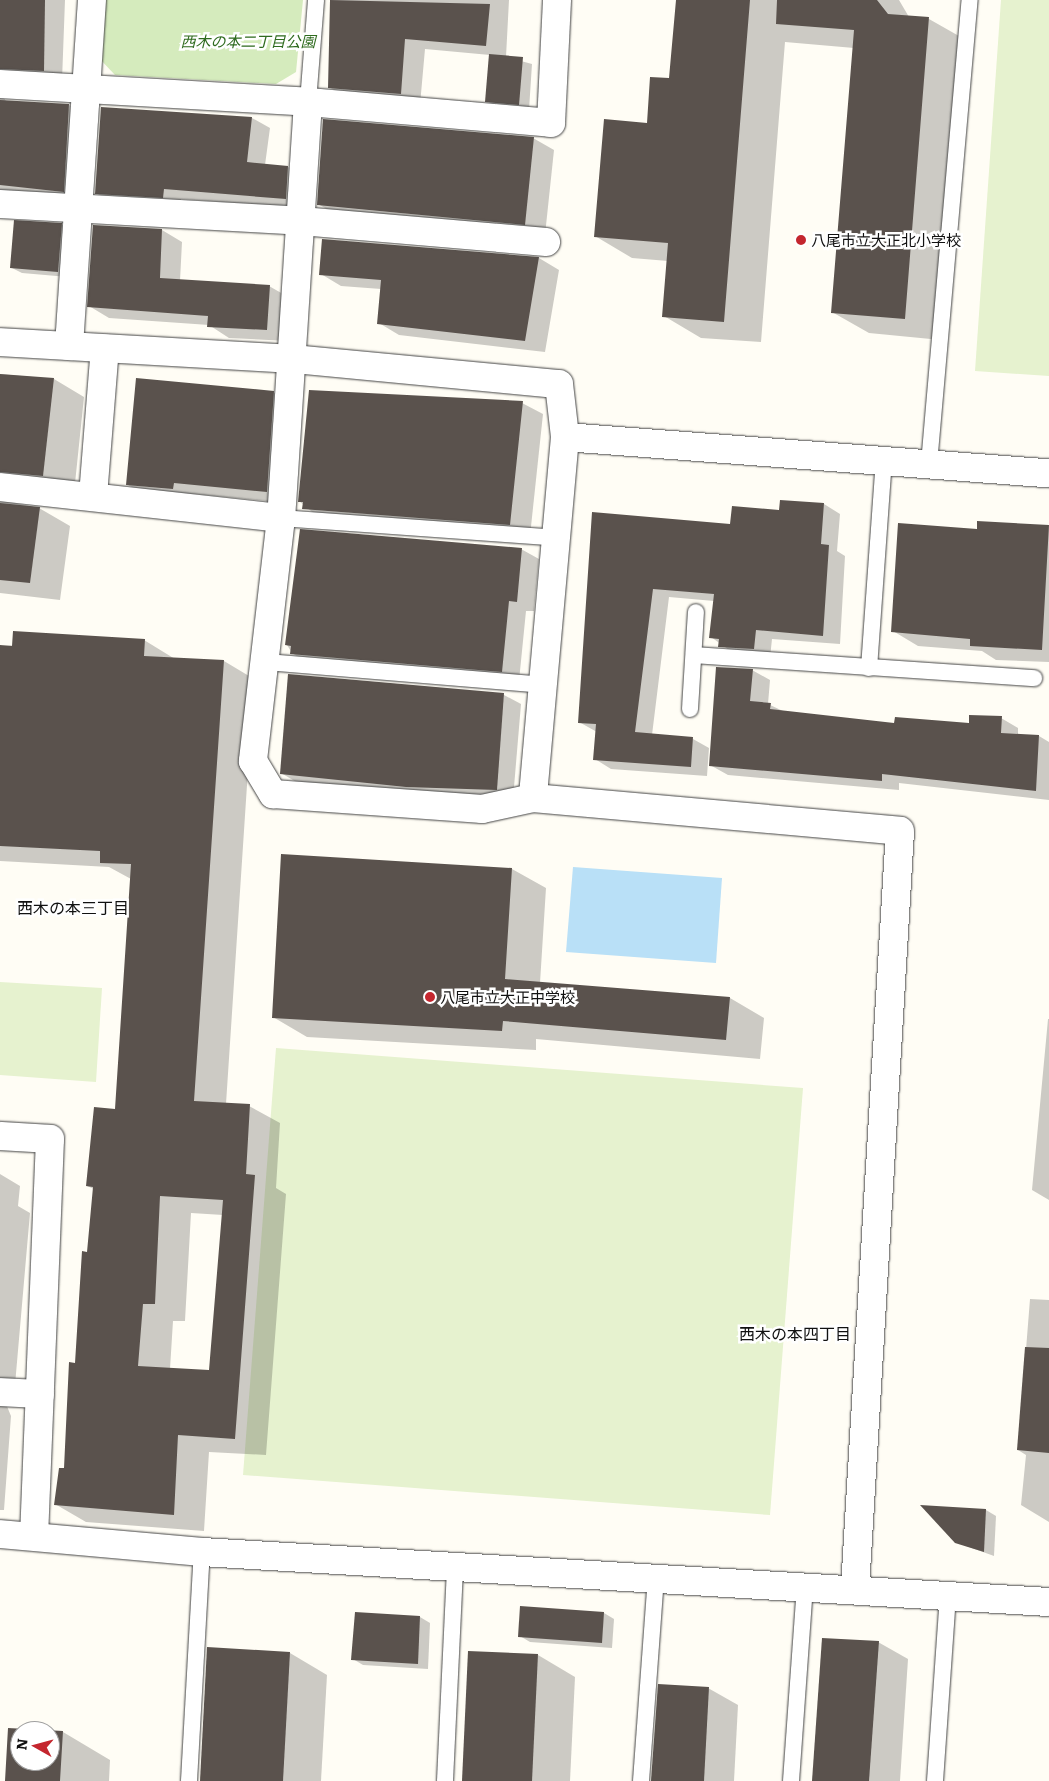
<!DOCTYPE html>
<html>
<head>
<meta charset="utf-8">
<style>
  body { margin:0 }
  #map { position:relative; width:1049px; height:1781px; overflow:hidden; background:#fffdf5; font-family:Literata,"Noto Sans JP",serif }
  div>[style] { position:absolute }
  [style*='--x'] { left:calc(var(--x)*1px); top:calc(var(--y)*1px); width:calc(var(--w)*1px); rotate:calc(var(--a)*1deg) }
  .green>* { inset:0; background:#d5ebbd }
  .pitch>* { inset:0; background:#e6f2cf }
  .water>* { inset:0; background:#b9e0f7 }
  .shadow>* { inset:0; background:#0003 }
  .building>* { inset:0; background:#5a524d }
  .roads { filter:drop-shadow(0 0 1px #444) drop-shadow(0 0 1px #444) }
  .service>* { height:16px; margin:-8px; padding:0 8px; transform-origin:8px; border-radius:8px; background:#fff }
  .minor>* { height:28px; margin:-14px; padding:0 14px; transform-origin:14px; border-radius:14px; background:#fff }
  .dots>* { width:14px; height:14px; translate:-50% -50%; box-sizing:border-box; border:2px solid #fff; border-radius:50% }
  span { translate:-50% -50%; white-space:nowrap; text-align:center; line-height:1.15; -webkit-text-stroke:5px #fff; paint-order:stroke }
  .park-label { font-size:15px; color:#2f6b1f; font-style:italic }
  .poi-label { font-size:15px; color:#111 }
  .left { translate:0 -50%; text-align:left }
  .neighbourhood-label { font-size:16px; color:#111 }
  .north { position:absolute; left:10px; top:1721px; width:50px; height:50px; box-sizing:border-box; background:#fff; border:1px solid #a0a0a0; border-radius:50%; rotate:277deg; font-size:14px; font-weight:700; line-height:20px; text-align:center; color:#111 }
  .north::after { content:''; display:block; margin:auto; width:18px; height:22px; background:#c4262e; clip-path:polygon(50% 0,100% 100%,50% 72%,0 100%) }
</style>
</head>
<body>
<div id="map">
  <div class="green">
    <div style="clip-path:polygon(103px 0,303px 0,296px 72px,276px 84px,115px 75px,98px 57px)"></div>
  </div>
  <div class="pitch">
    <div style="clip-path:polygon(1001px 0,1049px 0,1049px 376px,975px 371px)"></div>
    <div style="clip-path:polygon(0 982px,102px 988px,96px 1082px,0 1075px)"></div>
    <div style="clip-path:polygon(276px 1048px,803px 1088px,770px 1515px,243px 1475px)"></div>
  </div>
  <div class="water">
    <div style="clip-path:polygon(573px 867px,722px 878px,716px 963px,566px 952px)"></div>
  </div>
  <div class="shadow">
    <div style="clip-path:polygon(0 0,65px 0,62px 81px,2px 95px,6px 101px,69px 105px,87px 116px,82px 202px,0 195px)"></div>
    <div style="clip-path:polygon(331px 0,509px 0,506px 57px,532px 64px,529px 110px,497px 107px,487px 101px,490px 55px,425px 49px,420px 105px,349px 99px,329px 87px)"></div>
    <div style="clip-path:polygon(677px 0,899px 0,909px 17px,929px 19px,966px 40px,941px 340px,869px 333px,832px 312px,854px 48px,785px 42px,761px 342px,701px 338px,664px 316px,668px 261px,632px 258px,595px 236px,670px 79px)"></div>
    <div style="clip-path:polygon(102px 108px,252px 118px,270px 128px,265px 165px,288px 167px,306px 177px,304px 208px,181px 199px,181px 207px,114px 203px,96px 193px)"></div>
    <div style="clip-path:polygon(533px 138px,554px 150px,545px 235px,339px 216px,318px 204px)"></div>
    <div style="clip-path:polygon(61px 224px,71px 230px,68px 277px,22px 273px,12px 268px)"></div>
    <div style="clip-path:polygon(162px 230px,182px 242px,180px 281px,269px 286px,290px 298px,288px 341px,229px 338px,209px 325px,109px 318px,89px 306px)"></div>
    <div style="clip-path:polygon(324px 240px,539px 258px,559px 270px,545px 352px,399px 335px,379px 323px,381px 289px,341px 286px,321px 274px)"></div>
    <div style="clip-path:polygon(0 374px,54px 379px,84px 397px,74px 493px,24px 490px,15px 503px,39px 508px,70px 526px,60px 600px,0 593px)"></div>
    <div style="clip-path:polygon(273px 392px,294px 404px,287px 503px,194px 494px,193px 500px,148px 496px,128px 485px)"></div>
    <div style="clip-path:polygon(522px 403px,543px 414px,530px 536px,323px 521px,299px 501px)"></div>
    <div style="clip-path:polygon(824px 504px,840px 514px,837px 551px,845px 556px,840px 644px,772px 639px,770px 658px,736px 655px,711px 637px,714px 601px,669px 597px,652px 735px,693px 739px,709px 748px,707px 776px,611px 769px,595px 759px,597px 732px,579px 722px,593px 513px,731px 525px)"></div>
    <div style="clip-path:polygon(978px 523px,1049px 526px,1049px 662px,996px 660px,982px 651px,918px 646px,893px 631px,978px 530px)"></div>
    <div style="clip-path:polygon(521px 549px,539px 559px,534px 611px,526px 611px,519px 681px,309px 664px,292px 653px,287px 645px)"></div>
    <div style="clip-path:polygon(evenodd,144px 640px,175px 659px,224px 661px,254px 679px,226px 1104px,249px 1106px,280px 1123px,276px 1188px,286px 1194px,266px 1455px,209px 1452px,204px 1531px,86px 1522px,55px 1504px,65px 1470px,88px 1253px,94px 1189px,87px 1186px,117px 1110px,131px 879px,109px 867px,0 861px,0 646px,144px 640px,191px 1213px,223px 1215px,211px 1371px,170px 1369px,173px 1321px,185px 1321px,191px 1213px)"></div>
    <div style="clip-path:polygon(752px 670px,770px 680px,768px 704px,785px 712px,895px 724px,970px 724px,1001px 718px,1018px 728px,1018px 735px,1039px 736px,1049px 742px,1049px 800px,899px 783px,899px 790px,728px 775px,710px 765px)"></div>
    <div style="clip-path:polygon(289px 675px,504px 695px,521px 704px,513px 799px,298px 783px,281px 773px)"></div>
    <div style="clip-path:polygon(512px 869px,546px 888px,540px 983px,730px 998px,764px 1018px,760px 1059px,536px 1039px,536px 1050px,307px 1037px,273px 1017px)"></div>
    <div style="clip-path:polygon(1048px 1019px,1049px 1019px,1049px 1200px,1032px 1190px)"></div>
    <div style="clip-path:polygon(0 1174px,20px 1186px,18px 1206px,30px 1213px,15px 1385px,6px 1404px,11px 1416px,4px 1510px,0 1510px)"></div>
    <div style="clip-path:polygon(1030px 1299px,1049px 1300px,1049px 1522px,1021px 1505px,1026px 1455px,1018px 1450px)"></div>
    <div style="clip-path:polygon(923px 1506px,986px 1510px,996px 1516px,994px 1556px,958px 1543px)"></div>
    <div style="clip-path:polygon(604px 1613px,614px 1619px,612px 1648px,530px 1642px,520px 1636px)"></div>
    <div style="clip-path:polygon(420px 1617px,430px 1623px,428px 1669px,363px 1665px,353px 1659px)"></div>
    <div style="clip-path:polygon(878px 1642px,908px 1659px,900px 1781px,814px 1781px)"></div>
    <div style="clip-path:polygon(209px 1649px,290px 1653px,327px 1675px,321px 1781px,201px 1781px)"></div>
    <div style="clip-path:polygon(538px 1655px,575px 1677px,570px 1781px,464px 1781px)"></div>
    <div style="clip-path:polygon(708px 1688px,738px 1705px,734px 1781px,653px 1781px)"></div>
    <div style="clip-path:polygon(9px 1730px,37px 1731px,20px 1731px,20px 1761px,50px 1761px,50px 1732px,63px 1732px,110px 1760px,109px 1781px,6px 1781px)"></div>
  </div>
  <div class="building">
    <div style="clip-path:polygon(0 0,45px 0,44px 71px,0 69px)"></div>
    <div style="clip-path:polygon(330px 0,490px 4px,486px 46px,405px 39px,401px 94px,328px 88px)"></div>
    <div style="clip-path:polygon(676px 0,750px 0,724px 322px,662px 317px,668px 243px,594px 237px,604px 119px,647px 123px,650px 77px,669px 78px)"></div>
    <div style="clip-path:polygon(777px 0,877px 0,888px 14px,929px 17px,905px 319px,831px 313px,854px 30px,776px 24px)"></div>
    <div style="clip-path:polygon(489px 54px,523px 57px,519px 105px,485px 102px)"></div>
    <div style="clip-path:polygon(0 100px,69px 104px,64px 192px,0 185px)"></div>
    <div style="clip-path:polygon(101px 107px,252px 117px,247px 162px,288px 166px,286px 199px,164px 189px,163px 198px,95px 194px)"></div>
    <div style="clip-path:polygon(323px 119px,534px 137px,525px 225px,317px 205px)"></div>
    <div style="clip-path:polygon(14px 220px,62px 223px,58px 272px,10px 268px)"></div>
    <div style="clip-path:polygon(93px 225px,162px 229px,160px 278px,270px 285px,267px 330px,207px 327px,208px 316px,87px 307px)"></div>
    <div style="clip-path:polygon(322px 239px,539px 257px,525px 341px,377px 324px,381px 280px,319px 275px)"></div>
    <div style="clip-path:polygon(0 374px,54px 378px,43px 476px,0 472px)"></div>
    <div style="clip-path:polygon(136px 378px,274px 391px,267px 492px,174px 483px,173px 489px,126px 485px)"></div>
    <div style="clip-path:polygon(309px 390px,523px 401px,510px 525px,302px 509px,303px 502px,298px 502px)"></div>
    <div style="clip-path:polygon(780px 500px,824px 503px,821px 544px,829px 545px,823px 636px,756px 630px,754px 649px,718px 647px,719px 639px,709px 638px,714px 594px,653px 589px,635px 732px,693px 737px,691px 767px,593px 760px,596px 724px,578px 723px,592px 512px,730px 524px,732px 506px,779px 510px)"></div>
    <div style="clip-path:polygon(0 503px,40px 507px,30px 583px,0 580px)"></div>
    <div style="clip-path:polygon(977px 521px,1049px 525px,1042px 650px,970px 646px,970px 639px,891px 632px,898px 523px,977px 529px)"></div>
    <div style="clip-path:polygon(300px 529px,522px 548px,517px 602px,509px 601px,502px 672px,290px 654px,291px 646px,285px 645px)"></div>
    <div style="clip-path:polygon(evenodd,13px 631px,145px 639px,144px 656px,224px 660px,194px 1101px,250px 1104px,246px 1174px,255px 1175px,235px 1439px,178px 1435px,174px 1515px,54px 1505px,59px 1468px,64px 1468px,69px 1362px,75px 1363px,82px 1251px,87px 1252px,93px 1187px,86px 1186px,94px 1107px,115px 1109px,131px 864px,100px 863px,100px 851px,0 846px,0 645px,12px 646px,13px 631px,160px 1196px,223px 1200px,209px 1370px,138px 1366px,143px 1304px,155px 1304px,160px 1196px)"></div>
    <div style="clip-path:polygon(716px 667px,753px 669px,750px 701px,771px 703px,770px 709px,894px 723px,895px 717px,969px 723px,969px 715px,1002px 716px,1001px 733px,1039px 735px,1036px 791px,882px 774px,882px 781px,709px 766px)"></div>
    <div style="clip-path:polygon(288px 674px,504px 693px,497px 790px,406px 787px,280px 774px)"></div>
    <div style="clip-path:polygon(281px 854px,512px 868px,505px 979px,730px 997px,726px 1040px,503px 1021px,502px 1031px,272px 1018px)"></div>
    <div style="clip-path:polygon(1025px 1347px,1049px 1348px,1049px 1453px,1017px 1450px)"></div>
    <div style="clip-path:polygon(920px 1505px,986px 1509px,984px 1552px,955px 1543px)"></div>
    <div style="clip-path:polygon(520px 1606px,604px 1612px,602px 1643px,518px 1637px)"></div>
    <div style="clip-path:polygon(355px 1612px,420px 1616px,418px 1664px,351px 1660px)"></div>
    <div style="clip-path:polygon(822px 1638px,879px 1641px,869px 1781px,812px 1781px)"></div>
    <div style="clip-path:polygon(207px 1647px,290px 1652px,283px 1781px,200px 1781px)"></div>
    <div style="clip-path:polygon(468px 1651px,538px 1654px,532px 1781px,462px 1781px)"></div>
    <div style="clip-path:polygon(658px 1684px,709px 1687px,704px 1781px,651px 1781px)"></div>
    <div style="clip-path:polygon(evenodd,8px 1728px,63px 1731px,60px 1781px,5px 1781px,8px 1728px,20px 1731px,50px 1731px,50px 1761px,20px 1761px,20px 1731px)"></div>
  </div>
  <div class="roads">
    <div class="service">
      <div style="--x:308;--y:102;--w:102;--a:-85.5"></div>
      <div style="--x:929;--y:464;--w:466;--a:-85"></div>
      <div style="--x:281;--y:518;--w:277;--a:4.1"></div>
      <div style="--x:694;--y:655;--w:341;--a:3.9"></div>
      <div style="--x:265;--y:662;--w:279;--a:4.7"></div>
      <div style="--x:869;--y:668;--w:208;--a:-85.9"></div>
      <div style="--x:690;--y:709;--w:97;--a:-86.5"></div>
      <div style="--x:189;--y:1781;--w:229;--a:-86.8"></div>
      <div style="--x:445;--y:1781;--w:213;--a:-87.3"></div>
      <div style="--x:641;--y:1781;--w:204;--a:-85.8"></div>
      <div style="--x:791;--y:1781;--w:196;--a:-85.9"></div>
      <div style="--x:935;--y:1781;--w:186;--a:-86"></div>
    </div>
    <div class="minor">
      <div style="--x:0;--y:84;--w:309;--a:3.3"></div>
      <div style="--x:308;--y:102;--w:244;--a:4.9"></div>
      <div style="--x:551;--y:123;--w:123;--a:-87.2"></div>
      <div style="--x:308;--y:102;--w:417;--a:93.7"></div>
      <div style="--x:281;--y:518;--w:245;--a:96.6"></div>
      <div style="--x:253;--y:761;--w:39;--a:59"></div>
      <div style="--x:273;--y:794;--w:210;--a:4.1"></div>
      <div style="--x:482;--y:809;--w:52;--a:-12.2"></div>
      <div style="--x:533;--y:798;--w:368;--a:5.1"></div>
      <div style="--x:900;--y:831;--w:758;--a:93.4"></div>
      <div style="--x:0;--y:204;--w:301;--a:3.2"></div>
      <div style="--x:301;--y:221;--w:246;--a:4.9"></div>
      <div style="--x:0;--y:342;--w:293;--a:3.3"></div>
      <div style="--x:293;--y:359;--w:267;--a:5.4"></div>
      <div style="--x:559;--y:384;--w:53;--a:83.5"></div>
      <div style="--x:565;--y:437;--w:362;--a:95.1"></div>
      <div style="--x:69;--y:346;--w:347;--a:-86.2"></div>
      <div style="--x:565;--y:437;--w:485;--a:4.3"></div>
      <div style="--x:0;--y:487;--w:283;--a:6.3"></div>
      <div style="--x:93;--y:496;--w:148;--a:-85.4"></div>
      <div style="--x:0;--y:1136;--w:50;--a:3.4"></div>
      <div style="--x:50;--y:1139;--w:397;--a:92.3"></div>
      <div style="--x:0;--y:1392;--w:40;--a:2.9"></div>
      <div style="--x:0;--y:1534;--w:203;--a:5.1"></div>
      <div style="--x:202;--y:1552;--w:848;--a:3.38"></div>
    </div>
  </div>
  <div class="dots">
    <div style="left:801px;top:240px;background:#c4262e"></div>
    <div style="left:430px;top:997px;background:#c4262e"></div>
  </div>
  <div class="park-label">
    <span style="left:248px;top:41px">西木の本二丁目公園</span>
  </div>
  <div class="poi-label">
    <span class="left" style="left:811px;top:240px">八尾市立大正北小学校</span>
    <span class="left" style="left:440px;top:997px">八尾市立大正中学校</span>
  </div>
  <div class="neighbourhood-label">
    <span style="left:73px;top:907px">西木の本三丁目</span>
    <span style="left:795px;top:1333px">西木の本四丁目</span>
  </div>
  <div class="north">N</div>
</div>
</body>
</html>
